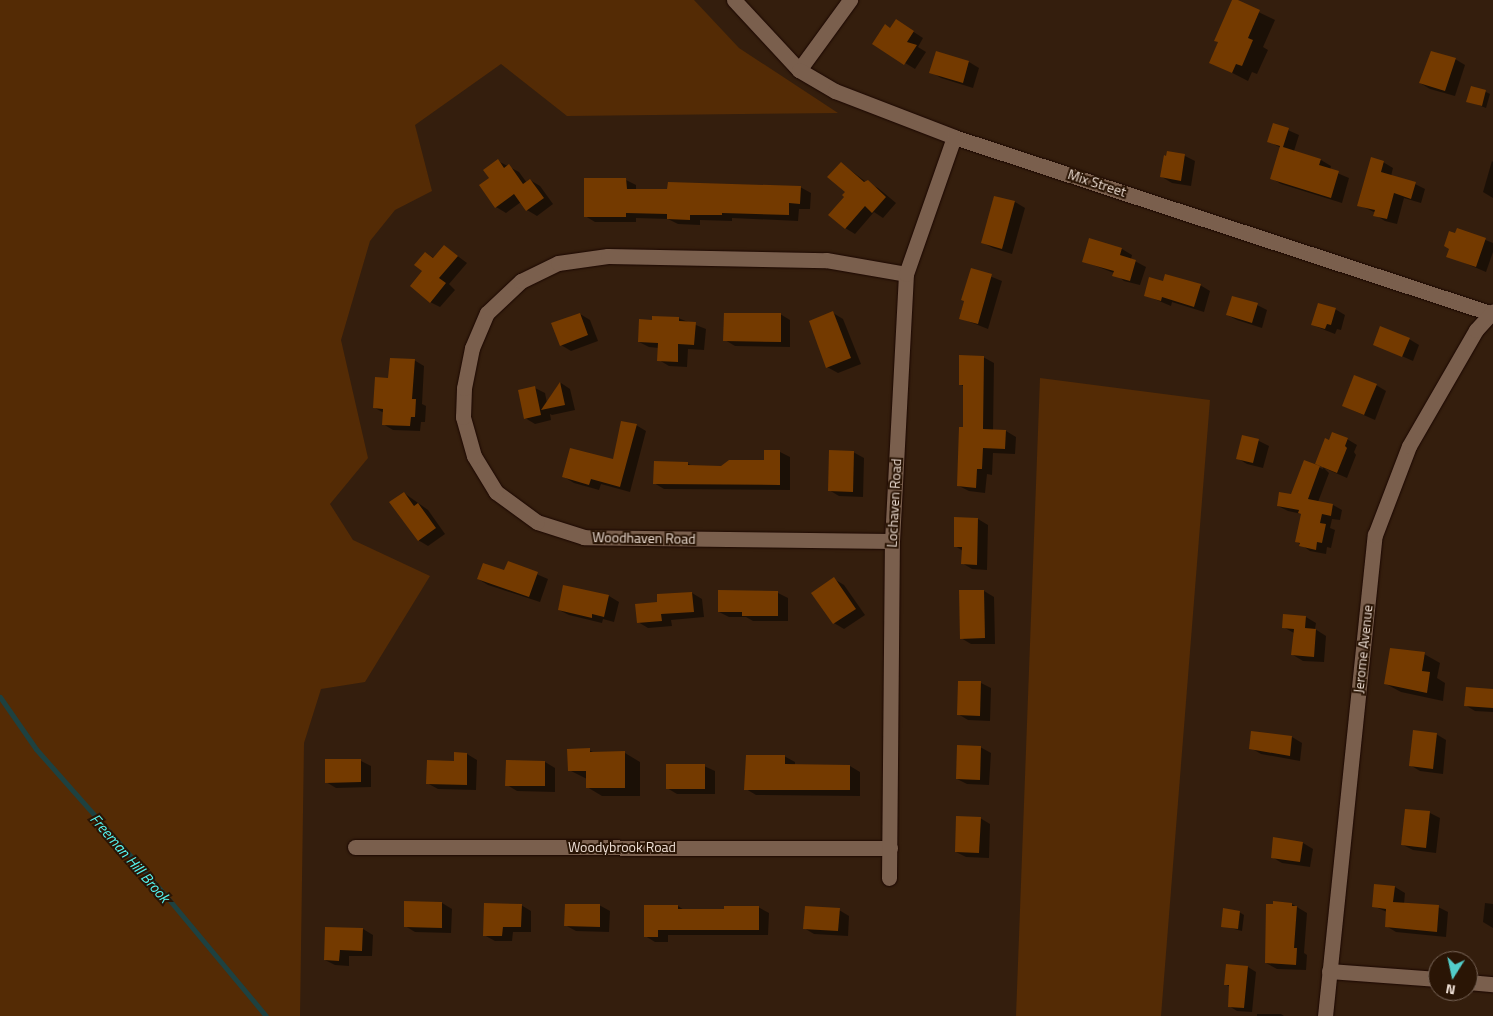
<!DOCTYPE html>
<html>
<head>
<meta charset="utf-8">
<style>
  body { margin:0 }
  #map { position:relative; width:1493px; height:1016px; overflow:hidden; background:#341e0d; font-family:"Titillium Web",sans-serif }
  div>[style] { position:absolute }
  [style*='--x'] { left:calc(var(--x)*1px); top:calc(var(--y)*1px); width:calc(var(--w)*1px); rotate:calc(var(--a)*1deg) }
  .green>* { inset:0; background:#542b05 }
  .shadow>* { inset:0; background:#0007 }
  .stream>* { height:5px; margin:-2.5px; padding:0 2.5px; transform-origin:2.5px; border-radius:2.5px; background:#1e4140 }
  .building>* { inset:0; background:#743a00 }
  .roads { filter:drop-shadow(0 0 1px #1b0700) drop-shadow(0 0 1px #1b0700) }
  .minor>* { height:15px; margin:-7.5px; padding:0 7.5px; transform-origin:7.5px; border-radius:7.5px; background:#7a5f4d }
  .secondary>* { height:15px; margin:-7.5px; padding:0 7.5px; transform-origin:7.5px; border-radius:7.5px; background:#7a5f4d }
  span { translate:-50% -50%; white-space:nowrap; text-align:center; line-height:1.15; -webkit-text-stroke:4px #2a1505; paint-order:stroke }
  .street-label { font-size:14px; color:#edded4 }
  .water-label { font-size:15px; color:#54f6f2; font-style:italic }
  .north { position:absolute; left:1428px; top:951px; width:50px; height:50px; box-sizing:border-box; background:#2a1505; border:1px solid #786558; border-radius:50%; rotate:190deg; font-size:14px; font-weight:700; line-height:20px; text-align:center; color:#edded4 }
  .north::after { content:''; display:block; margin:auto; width:18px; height:22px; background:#53cdca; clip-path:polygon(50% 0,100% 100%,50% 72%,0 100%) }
</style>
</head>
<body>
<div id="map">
  <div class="green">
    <div style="clip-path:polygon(0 0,694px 0,739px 48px,838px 113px,567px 116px,501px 64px,415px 125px,432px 191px,395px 210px,370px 241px,341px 340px,368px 458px,330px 504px,353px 540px,430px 576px,365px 682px,321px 689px,304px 743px,300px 1016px,0 1016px)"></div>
    <div style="clip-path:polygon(1040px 378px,1210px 400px,1161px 1016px,1016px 1016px)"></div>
  </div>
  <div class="shadow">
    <div style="clip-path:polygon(1233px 0,1275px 20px,1263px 47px,1268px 50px,1257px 74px,1252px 72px,1248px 81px,1211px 62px)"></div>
    <div style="clip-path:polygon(906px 27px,923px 38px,918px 47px,926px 52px,915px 69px,874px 44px,891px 29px)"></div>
    <div style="clip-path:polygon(937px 52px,969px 62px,979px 68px,973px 88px,941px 78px,931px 72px)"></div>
    <div style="clip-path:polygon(1455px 59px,1465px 65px,1455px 96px,1430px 89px,1420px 83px)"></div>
    <div style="clip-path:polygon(1486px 92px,1490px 94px,1486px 108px,1468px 101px)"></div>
    <div style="clip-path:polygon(1274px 124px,1299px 135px,1294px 151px,1321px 160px,1331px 166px,1330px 170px,1349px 178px,1342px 203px,1281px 184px,1271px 178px,1281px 148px,1268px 141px)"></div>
    <div style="clip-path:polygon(1168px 153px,1185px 156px,1195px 161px,1191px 186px,1172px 183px,1162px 177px)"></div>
    <div style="clip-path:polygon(498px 161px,519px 172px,527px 183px,530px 180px,540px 186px,553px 204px,537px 216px,527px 210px,521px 202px,506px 213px,496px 207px,491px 179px)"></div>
    <div style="clip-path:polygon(1492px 161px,1493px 162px,1493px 198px,1483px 192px)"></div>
    <div style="clip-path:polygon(1383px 162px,1393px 168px,1391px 176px,1415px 184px,1425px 189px,1421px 203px,1404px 198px,1397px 224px,1385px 221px,1375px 215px,1376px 213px,1359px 205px)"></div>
    <div style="clip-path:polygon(841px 163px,866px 182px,878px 188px,896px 203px,883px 218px,874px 212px,855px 234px,845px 228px,847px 192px)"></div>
    <div style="clip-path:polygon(585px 179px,626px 180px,636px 185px,636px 190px,800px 187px,811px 193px,810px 209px,799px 209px,798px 221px,732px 218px,732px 221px,700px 220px,700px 225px,678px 224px,668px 219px,636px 218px,636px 222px,595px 222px,585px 216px)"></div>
    <div style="clip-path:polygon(995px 197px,1015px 202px,1025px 208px,1012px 254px,993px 248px,983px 243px)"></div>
    <div style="clip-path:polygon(1458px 229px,1493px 243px,1493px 252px,1486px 272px,1448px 256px)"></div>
    <div style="clip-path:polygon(1090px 239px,1122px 249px,1132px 255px,1131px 259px,1146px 267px,1140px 285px,1124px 281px,1114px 273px,1083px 261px)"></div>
    <div style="clip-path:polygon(444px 246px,467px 263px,449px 284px,455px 290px,440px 307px,430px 302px,424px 271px,426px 253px,434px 258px)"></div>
    <div style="clip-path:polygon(972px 269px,1002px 281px,988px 329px,960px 318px)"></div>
    <div style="clip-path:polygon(1164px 283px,1200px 285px,1210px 291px,1204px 312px,1172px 302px,1171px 306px,1145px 295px)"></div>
    <div style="clip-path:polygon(1257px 305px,1267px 310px,1262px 328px,1237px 320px,1227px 315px)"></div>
    <div style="clip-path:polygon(1335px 309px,1345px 315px,1341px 330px,1337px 329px,1335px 334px,1312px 325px)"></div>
    <div style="clip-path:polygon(833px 313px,843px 319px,861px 364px,838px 373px,827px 367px)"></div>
    <div style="clip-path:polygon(580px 314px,590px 320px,598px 341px,571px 351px,561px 345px)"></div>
    <div style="clip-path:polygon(780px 314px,790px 320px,790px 347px,735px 346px,725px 340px)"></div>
    <div style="clip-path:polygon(678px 318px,706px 329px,704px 350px,688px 349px,687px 367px,669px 366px,659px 360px,659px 348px,649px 347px,639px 342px,653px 321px)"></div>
    <div style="clip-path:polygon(1409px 339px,1419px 345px,1413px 361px,1374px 344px)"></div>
    <div style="clip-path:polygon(983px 357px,994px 363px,993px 431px,1006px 431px,1016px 437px,1015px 454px,993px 453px,992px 475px,987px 474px,985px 493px,969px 491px,959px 486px,964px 428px,964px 387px,960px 384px)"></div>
    <div style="clip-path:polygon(414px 360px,424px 366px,422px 404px,426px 406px,425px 422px,421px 422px,420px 431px,393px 430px,383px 424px,384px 413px,375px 408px,390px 379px)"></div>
    <div style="clip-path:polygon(561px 383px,570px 389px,575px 410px,552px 415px,550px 414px,551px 420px,535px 424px,525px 418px,535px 388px,545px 393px,547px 403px)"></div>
    <div style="clip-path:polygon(1376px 385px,1386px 391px,1375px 420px,1343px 406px)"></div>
    <div style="clip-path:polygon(636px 425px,646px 431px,630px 492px,601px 484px,599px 490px,574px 483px,564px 477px,614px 460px)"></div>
    <div style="clip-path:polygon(1243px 437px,1259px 441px,1269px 446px,1263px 468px,1247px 464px,1237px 458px)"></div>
    <div style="clip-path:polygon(1347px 439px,1357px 445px,1354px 452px,1356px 455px,1347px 478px,1324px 468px,1329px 473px,1318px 502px,1333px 505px,1342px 510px,1340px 520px,1332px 519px,1330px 528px,1335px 530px,1331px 548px,1327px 547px,1326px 554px,1310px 551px,1297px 542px,1302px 514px,1288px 511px,1278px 506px,1291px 496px,1305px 462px,1323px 469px,1330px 442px)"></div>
    <div style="clip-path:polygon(780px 452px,790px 457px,790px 490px,664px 489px,654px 483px,687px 463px,694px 467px,721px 468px,765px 462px)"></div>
    <div style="clip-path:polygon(853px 452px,864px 458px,863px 497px,839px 496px,829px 490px)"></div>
    <div style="clip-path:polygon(404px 493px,428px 510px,445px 534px,428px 546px,418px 540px)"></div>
    <div style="clip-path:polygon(978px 519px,988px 525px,987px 570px,972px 569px,962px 563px,963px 551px,955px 546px)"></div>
    <div style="clip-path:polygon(508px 562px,548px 579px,540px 602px,488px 585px,478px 579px,505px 572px)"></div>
    <div style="clip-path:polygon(834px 579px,844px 585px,865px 615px,844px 629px,834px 623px)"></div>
    <div style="clip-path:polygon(564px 586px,609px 596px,619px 602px,614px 622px,603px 619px,602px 623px,569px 615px,559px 610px)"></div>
    <div style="clip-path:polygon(984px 591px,994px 597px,995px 644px,971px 644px,961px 638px)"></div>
    <div style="clip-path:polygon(692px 593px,702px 599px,704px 617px,671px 620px,672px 626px,648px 628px,638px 622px,659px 603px)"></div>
    <div style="clip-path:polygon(778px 593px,788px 598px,788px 621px,753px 621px,746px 617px,729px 617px,719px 612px)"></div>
    <div style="clip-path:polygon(1306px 617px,1316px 623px,1315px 629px,1326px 636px,1324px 662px,1303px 661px,1293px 655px,1294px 633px,1283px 627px)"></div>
    <div style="clip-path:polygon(1424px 654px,1440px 663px,1437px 678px,1445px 683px,1443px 701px,1401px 692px,1386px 684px)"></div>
    <div style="clip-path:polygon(981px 683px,991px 688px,990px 721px,968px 720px,958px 714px)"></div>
    <div style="clip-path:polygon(1493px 691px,1493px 712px,1475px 711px,1465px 705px)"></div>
    <div style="clip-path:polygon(1436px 734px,1446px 740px,1443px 774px,1420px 771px,1410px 765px)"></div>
    <div style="clip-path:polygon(1292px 737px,1302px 743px,1300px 761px,1261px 754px,1251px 748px)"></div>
    <div style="clip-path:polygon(980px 747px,991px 753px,989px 785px,967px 784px,957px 779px)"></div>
    <div style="clip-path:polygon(589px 750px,595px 753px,625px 753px,640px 762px,640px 796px,602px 796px,587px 787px,587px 779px,569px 770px)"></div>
    <div style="clip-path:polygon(455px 754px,467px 754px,477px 760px,476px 790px,438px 789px,427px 783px,455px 762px)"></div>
    <div style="clip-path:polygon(784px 756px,795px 762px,795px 766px,850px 766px,860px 772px,860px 796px,756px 795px,746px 789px)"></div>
    <div style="clip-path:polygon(361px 761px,371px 766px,371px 787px,336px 788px,326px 782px)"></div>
    <div style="clip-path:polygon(545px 762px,555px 768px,555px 792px,517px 791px,507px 785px)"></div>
    <div style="clip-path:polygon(704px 766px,715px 771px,715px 794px,677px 794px,667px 788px)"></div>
    <div style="clip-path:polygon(1430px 813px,1440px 818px,1436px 853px,1413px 850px,1403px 845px)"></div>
    <div style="clip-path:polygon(980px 818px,990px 824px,989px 858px,966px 857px,956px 852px)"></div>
    <div style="clip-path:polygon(1303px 843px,1313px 849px,1310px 867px,1282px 863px,1272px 857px)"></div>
    <div style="clip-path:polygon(1395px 887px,1405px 893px,1404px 904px,1438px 907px,1448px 912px,1446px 937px,1396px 932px,1386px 926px,1387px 912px,1373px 906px)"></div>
    <div style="clip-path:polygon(1275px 902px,1292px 904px,1307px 913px,1304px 953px,1307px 955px,1306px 970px,1277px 969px,1266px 963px)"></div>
    <div style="clip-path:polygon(442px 903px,452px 909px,451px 933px,415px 932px,405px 926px)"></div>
    <div style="clip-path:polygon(1485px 903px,1493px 904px,1493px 928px,1483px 922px)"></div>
    <div style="clip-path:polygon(521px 905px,531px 911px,531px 932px,513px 932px,512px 941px,495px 941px,484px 935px)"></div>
    <div style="clip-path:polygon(599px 905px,610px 911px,609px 932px,576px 931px,565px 925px)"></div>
    <div style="clip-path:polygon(678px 906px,684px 910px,725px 910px,758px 907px,769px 913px,768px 935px,668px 935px,668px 942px,655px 942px,645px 936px)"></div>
    <div style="clip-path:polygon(839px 910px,849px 916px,848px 936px,814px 934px,804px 928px)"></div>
    <div style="clip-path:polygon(1239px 912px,1244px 915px,1242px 931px,1222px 926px)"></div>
    <div style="clip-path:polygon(363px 929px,373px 935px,372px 956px,349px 956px,349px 966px,335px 965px,325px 960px)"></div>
    <div style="clip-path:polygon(1248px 967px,1256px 972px,1252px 1012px,1237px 1011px,1229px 1006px,1230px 987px,1225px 984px)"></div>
    <div style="clip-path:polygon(1257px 1014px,1281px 1014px,1284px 1016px,1257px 1016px)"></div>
  </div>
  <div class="stream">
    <div style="--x:0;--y:697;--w:63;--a:55.3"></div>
    <div style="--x:36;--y:749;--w:196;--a:48.5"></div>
    <div style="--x:166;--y:896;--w:156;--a:50.2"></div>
  </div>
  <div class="building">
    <div style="clip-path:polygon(1232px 0,1238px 0,1260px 10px,1248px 38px,1253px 40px,1242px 66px,1236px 64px,1232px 73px,1209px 63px,1218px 42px,1214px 41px)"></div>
    <div style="clip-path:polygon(896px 19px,914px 31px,907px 42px,917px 45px,904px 65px,872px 44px,885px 24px,890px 28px)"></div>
    <div style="clip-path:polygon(936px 51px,969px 61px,963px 83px,929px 73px)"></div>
    <div style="clip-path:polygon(1431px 51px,1456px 58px,1445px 91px,1419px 83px)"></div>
    <div style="clip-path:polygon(1471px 86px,1486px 90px,1482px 106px,1466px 102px)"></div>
    <div style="clip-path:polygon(1273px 123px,1289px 128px,1283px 147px,1321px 159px,1319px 165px,1339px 171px,1331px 198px,1270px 179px,1280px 146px,1267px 142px)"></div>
    <div style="clip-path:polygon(1167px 151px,1185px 154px,1181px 181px,1160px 177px,1164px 155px,1166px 156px)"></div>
    <div style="clip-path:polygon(1371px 157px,1384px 161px,1381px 172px,1416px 182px,1411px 199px,1394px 193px,1387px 219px,1373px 216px,1375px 210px,1357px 206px)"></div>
    <div style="clip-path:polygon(498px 159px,504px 168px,509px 164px,523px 184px,530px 179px,544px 198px,526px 211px,514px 194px,495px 208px,479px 185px,489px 178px,483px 170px)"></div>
    <div style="clip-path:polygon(841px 162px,864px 182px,868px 180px,886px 197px,872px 213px,865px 206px,845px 229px,828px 215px,844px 197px,842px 195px,845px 192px,827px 177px)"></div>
    <div style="clip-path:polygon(584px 178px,626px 178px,627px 189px,667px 189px,668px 182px,801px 186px,800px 204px,789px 203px,789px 215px,722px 213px,722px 215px,690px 215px,690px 220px,667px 219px,667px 214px,626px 213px,626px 217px,584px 217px)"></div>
    <div style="clip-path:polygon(994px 196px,1015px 201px,1002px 249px,981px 243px)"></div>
    <div style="clip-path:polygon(1457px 228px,1486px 238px,1476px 267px,1446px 257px,1449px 249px,1444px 246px,1449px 231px,1455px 233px)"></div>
    <div style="clip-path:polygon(1089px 238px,1122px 248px,1120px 255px,1136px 260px,1130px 281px,1112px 276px,1114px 271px,1082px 262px)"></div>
    <div style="clip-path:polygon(444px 245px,458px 256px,439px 278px,446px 283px,430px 303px,410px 286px,422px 271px,414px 265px,425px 252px,433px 258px)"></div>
    <div style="clip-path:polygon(971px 268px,992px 274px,978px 324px,959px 319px,964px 301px,961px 300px)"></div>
    <div style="clip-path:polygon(1165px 274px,1201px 284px,1194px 307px,1162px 297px,1161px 301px,1144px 296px,1149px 277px,1163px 281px)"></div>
    <div style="clip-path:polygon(1232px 296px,1258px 303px,1252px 323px,1226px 315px)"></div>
    <div style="clip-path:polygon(1318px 303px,1336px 308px,1331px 325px,1327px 324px,1325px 329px,1311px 325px)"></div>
    <div style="clip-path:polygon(833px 311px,851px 358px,826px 368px,809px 321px)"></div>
    <div style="clip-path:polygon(580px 313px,588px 335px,560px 346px,551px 323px)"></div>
    <div style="clip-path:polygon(724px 313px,781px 313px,781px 342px,723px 341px)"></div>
    <div style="clip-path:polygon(652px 316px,679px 317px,679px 321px,696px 322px,694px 345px,678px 344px,678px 362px,657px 361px,658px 343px,638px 342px,639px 319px,652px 320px)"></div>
    <div style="clip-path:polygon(1380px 326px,1410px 338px,1402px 357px,1373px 345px)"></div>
    <div style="clip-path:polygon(959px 355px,984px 356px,983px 429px,1006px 430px,1005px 449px,983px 448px,982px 469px,977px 469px,976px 488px,957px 486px,959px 427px,963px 427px,963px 385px,959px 385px)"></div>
    <div style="clip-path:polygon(390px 358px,415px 359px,412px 399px,416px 399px,415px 417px,411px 417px,410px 426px,382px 425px,383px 409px,373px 408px,375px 377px,388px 378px)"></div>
    <div style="clip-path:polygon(1354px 375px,1377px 384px,1364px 415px,1342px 406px)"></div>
    <div style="clip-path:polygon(560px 382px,565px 405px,541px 410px)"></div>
    <div style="clip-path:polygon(535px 386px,541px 415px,524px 419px,518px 390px)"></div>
    <div style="clip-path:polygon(621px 421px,637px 424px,620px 487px,591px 479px,589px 485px,562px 477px,570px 448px,613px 459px)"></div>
    <div style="clip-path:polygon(1332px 432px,1348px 438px,1345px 446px,1347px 448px,1337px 473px,1315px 464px,1325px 438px,1329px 440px)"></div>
    <div style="clip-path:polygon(1242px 435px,1259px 439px,1253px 463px,1236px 459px)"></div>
    <div style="clip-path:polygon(764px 450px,780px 450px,780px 485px,653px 484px,654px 461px,688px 462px,688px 465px,721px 466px,729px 460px,764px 460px)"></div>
    <div style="clip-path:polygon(829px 450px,854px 451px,853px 492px,828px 491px)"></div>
    <div style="clip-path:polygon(1304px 460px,1320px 466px,1308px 499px,1333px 504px,1331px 516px,1322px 514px,1320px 523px,1326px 524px,1322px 543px,1317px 542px,1316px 550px,1299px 546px,1300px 543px,1295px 542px,1301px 514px,1298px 513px,1299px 510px,1277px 506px,1279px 492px,1291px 494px)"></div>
    <div style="clip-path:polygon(404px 492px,414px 506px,418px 503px,436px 528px,418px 541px,389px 502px)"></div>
    <div style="clip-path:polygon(954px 517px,978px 518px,977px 565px,961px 564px,962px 547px,954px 547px)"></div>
    <div style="clip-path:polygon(508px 561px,538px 572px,529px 597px,477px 579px,483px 563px,504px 570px)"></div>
    <div style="clip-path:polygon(834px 577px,856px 609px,833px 624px,811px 593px)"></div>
    <div style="clip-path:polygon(563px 585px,609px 595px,604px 617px,592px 614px,592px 618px,558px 610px)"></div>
    <div style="clip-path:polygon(718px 590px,778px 591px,778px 616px,742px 616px,742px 612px,718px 612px)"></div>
    <div style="clip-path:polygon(959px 590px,984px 590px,985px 638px,960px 639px)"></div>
    <div style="clip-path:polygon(692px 592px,694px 612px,661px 614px,662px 621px,637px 623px,635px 604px,657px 602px,657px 594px)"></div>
    <div style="clip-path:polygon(1283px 614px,1306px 616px,1305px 628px,1316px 629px,1314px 657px,1291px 655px,1294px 629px,1282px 628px)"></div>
    <div style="clip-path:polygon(1390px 648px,1425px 652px,1422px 671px,1430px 672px,1427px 693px,1384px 684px)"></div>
    <div style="clip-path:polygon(958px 681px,981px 681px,980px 716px,957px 715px)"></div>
    <div style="clip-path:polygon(1466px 687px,1493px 689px,1493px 708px,1464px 706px)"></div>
    <div style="clip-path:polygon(1413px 730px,1437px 733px,1433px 769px,1409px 766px)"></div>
    <div style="clip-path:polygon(1251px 731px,1292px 736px,1290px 756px,1249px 749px)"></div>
    <div style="clip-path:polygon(957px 745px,981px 746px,980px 780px,956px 779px)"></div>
    <div style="clip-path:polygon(590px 748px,590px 752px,625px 751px,625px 788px,586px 788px,586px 771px,568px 771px,567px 749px)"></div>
    <div style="clip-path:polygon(454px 752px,467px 753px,467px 785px,426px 784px,427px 760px,454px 761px)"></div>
    <div style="clip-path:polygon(746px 755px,785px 755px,785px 764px,850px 765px,850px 790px,744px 790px)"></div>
    <div style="clip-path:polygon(325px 759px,361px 759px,361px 782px,325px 783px)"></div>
    <div style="clip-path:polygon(506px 760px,545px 761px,545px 786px,505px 786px)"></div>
    <div style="clip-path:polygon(666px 764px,705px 764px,705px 789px,666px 789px)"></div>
    <div style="clip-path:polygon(1405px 809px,1430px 811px,1426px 848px,1401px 845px)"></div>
    <div style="clip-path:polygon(956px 816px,981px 817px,979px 853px,955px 852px)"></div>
    <div style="clip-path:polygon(1273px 837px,1303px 842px,1300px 862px,1271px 858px)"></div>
    <div style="clip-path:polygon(1374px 884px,1395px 886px,1393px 902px,1439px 905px,1437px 932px,1385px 927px,1386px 909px,1372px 907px)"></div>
    <div style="clip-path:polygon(404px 901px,442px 902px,442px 928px,404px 927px)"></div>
    <div style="clip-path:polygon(1273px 901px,1292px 903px,1292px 906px,1297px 906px,1294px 948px,1297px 948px,1296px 965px,1265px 963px,1266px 904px,1273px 904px)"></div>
    <div style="clip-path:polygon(484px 903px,522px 904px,521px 927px,503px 927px,502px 936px,483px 936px)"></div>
    <div style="clip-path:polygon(565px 904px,600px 904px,600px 927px,564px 926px)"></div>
    <div style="clip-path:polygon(644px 905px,678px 905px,678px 909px,724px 909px,724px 906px,759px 906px,759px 930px,658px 930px,658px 937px,644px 937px)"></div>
    <div style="clip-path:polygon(805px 906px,840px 908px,838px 931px,803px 929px)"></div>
    <div style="clip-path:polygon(1223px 908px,1240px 911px,1238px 929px,1221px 927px)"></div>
    <div style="clip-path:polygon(325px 927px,363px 928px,362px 951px,340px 950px,339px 961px,324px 960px)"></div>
    <div style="clip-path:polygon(1226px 964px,1248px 966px,1244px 1008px,1228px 1007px,1229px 985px,1224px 985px)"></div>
  </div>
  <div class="roads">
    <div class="minor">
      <div style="--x:799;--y:70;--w:87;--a:-53.9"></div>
      <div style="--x:892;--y:541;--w:308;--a:-179.3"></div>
      <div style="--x:584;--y:537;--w:49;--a:-162.3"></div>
      <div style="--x:537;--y:522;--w:51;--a:-143.8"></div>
      <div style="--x:496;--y:492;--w:42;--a:-121.4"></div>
      <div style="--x:474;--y:456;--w:41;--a:-105.8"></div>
      <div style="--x:463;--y:417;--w:29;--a:-88"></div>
      <div style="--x:464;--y:388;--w:41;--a:-78.7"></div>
      <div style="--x:472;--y:348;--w:38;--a:-67"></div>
      <div style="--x:487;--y:313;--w:47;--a:-43.3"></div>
      <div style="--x:521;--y:281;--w:41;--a:-25.9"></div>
      <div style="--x:558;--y:263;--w:50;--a:-8"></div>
      <div style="--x:608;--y:256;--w:218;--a:1.1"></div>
      <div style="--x:826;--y:260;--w:81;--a:9.9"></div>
      <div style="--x:355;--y:847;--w:535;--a:0.11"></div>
      <div style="--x:889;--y:878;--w:337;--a:-89.5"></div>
      <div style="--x:892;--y:541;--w:267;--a:-87"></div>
      <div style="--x:906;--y:274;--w:145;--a:-70.7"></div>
      <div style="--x:1329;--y:971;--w:109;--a:4.2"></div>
      <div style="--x:1468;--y:982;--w:25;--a:5"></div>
    </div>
    <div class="secondary">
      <div style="--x:734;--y:0;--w:96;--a:47.1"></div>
      <div style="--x:799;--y:70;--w:42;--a:30.3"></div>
      <div style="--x:835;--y:91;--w:128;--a:21.1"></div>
      <div style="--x:954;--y:137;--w:567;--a:18.18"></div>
      <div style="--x:1325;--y:1016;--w:484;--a:-84.1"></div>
      <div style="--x:1375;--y:535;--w:95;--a:-69.1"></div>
      <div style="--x:1409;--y:446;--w:134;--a:-60"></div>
      <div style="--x:1476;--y:330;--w:25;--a:-48"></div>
    </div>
  </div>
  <div class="street-label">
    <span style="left:1097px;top:183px;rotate:18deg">Mix Street</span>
    <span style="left:894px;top:503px;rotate:-87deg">Lochaven Road</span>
    <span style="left:644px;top:538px;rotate:1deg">Woodhaven Road</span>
    <span style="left:1363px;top:649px;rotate:-84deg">Jerome Avenue</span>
    <span style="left:622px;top:847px">Woodybrook Road</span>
  </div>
  <div class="water-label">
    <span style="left:130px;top:858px;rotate:49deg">Freeman Hill Brook</span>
  </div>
  <div class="north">N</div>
</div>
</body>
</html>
